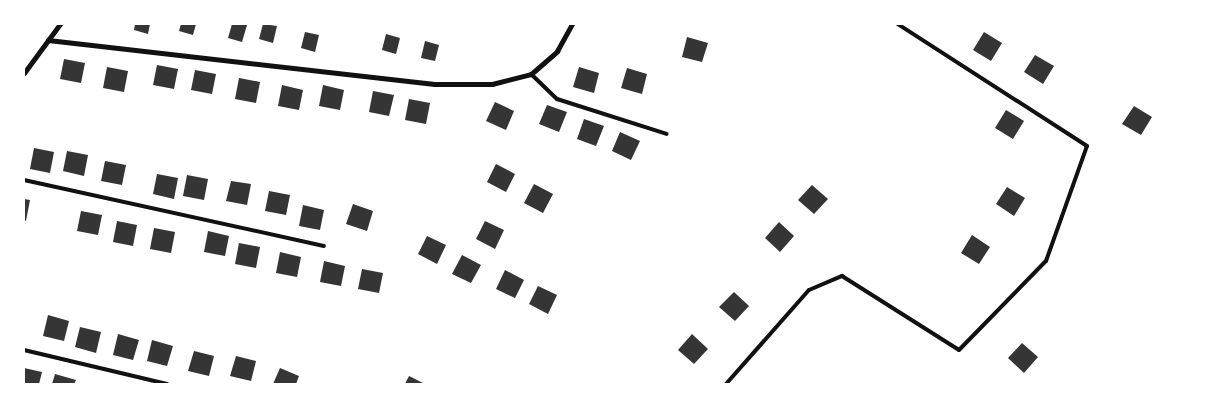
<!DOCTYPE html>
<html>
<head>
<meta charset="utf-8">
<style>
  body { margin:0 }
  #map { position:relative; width:1226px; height:408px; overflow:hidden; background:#fff; font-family:"PT Sans Narrow",sans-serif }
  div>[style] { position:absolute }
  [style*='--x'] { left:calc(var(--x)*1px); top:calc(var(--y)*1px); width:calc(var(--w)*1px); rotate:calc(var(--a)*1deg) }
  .building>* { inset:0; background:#353535 }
  .service>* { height:4px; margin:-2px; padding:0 2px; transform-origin:2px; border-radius:2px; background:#111 }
  .minor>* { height:5px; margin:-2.5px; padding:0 2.5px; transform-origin:2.5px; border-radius:2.5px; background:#111 }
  span { translate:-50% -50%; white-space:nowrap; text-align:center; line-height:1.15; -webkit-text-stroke:4px #fff; paint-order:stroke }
  .frame { position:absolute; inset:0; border:25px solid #fff; pointer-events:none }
</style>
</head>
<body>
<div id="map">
  <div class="building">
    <div style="clip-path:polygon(135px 24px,150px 24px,148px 34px,134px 30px)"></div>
    <div style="clip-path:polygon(181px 24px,196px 24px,193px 35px,179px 31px)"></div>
    <div style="clip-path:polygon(232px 24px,247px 25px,242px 42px,228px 38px)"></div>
    <div style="clip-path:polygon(263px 24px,277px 26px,273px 43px,259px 39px)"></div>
    <div style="clip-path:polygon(305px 32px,319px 35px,315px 52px,301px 48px)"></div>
    <div style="clip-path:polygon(984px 32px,1002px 43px,991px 61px,973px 50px)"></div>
    <div style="clip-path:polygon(386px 34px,400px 38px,396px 54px,382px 50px)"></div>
    <div style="clip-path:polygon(687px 37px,708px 43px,702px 62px,682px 57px)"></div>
    <div style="clip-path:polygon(425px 41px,439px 45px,435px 61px,421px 58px)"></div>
    <div style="clip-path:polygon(1035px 55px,1054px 66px,1043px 84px,1024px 72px)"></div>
    <div style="clip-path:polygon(64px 59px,85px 63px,81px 83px,60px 79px)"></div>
    <div style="clip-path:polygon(157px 65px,178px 69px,174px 89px,153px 85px)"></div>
    <div style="clip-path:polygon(107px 67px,128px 71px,124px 92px,103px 88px)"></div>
    <div style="clip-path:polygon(579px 67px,599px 73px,594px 93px,573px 87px)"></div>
    <div style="clip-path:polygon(627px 68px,647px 74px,642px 94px,621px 88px)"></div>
    <div style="clip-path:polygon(195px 70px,216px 74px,212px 94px,191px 90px)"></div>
    <div style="clip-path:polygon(239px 78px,260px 82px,256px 103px,235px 99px)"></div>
    <div style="clip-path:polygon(282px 85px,303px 90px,299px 110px,278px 106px)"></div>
    <div style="clip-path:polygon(323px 85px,344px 90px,340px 110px,319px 106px)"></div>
    <div style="clip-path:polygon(373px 91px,394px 95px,389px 116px,369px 112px)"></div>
    <div style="clip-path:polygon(409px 99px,430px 103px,426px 124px,405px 120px)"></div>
    <div style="clip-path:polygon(495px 102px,514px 111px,506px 130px,486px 121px)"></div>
    <div style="clip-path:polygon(547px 105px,567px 112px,559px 132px,539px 124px)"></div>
    <div style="clip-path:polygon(1134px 106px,1152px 117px,1141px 135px,1122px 124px)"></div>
    <div style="clip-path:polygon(1006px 110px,1024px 121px,1013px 139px,995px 128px)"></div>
    <div style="clip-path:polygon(584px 119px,604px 126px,596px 146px,577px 139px)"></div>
    <div style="clip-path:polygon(620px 132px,640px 141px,631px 160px,612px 151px)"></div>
    <div style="clip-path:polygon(34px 148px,54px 152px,50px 173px,30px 169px)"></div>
    <div style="clip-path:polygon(67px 151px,88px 155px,84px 176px,63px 171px)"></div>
    <div style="clip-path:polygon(105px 161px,126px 165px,122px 185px,101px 181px)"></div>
    <div style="clip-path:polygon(496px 164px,515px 174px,506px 192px,487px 182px)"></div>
    <div style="clip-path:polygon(157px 174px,178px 178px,174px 199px,153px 194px)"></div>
    <div style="clip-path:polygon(187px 175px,208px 179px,204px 200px,183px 196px)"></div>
    <div style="clip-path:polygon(231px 181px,251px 184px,247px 205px,226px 201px)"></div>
    <div style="clip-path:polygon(534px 184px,553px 194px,543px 213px,524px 203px)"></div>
    <div style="clip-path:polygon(812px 185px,828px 199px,814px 214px,798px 200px)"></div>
    <div style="clip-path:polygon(1007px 187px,1025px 198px,1014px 216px,996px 204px)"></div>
    <div style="clip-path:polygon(269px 191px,290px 195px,286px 215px,265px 211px)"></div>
    <div style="clip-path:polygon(24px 199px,30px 200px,26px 221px,24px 220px)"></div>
    <div style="clip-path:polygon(353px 204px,373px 211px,367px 231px,346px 224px)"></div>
    <div style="clip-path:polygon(303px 205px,324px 210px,320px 230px,299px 226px)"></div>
    <div style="clip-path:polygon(81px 211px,102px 215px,98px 235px,77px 231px)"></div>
    <div style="clip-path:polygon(117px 221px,137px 225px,133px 246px,113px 242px)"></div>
    <div style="clip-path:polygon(485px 221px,504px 230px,495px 249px,476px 239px)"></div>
    <div style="clip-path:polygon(779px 222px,794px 236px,780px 252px,765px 238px)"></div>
    <div style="clip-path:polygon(154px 228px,175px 232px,171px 253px,150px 249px)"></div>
    <div style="clip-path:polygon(208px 231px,229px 236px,225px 256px,204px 252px)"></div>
    <div style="clip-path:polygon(972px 235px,990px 247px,979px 264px,961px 253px)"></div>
    <div style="clip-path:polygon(427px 236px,446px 245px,437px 264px,418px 254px)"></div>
    <div style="clip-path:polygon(239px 243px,260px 247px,256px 268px,235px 264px)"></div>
    <div style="clip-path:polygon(280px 252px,301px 257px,297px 277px,276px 273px)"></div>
    <div style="clip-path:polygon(462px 255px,481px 265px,471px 283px,452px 274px)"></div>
    <div style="clip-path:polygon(324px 261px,345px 266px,341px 286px,320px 282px)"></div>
    <div style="clip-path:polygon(362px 269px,383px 273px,379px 293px,358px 289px)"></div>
    <div style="clip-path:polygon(505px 270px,524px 280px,515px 298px,496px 289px)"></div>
    <div style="clip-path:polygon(538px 286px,557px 295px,548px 314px,529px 304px)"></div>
    <div style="clip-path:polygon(734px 292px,749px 306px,735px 321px,719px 307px)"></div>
    <div style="clip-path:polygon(48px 315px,69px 321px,64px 341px,43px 336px)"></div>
    <div style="clip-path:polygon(80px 327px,101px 332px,96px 353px,75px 347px)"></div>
    <div style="clip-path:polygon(118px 334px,139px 340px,133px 360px,113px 355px)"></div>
    <div style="clip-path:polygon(692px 334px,708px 349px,694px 364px,678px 350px)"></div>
    <div style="clip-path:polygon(152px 340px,173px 346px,167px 366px,147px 361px)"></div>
    <div style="clip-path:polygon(1022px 343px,1038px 357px,1024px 373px,1008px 358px)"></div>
    <div style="clip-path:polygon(194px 351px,214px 356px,209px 376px,188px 371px)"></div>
    <div style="clip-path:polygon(236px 356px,256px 361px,251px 381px,230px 376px)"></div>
    <div style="clip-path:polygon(24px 368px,42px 372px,39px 384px,24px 384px)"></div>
    <div style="clip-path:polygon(280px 368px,299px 376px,296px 384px,273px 384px)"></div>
    <div style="clip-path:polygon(55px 374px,76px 380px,74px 384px,52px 384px)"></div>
    <div style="clip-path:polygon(409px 376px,425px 384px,405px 384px)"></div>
  </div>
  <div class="service">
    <div style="--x:531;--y:74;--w:36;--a:44"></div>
    <div style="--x:557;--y:99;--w:115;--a:17.7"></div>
    <div style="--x:24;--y:180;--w:307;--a:12.4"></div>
    <div style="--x:24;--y:350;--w:147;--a:13.4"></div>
    <div style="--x:726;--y:384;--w:125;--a:-48.6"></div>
    <div style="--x:809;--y:290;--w:36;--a:-23"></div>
    <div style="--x:842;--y:276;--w:138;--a:32.3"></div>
    <div style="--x:959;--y:350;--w:124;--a:-45.7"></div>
    <div style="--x:1046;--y:261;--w:122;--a:-70.4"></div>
    <div style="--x:1087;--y:146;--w:225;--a:-147.2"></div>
  </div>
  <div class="minor">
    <div style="--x:48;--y:40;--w:389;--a:6.5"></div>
    <div style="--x:435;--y:84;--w:57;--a:0"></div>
    <div style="--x:492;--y:84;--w:40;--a:-14.4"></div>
    <div style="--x:531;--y:74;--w:35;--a:-41"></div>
    <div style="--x:557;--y:51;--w:31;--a:-61"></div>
    <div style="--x:24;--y:73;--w:61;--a:-53.7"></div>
  </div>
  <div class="frame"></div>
</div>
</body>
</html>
